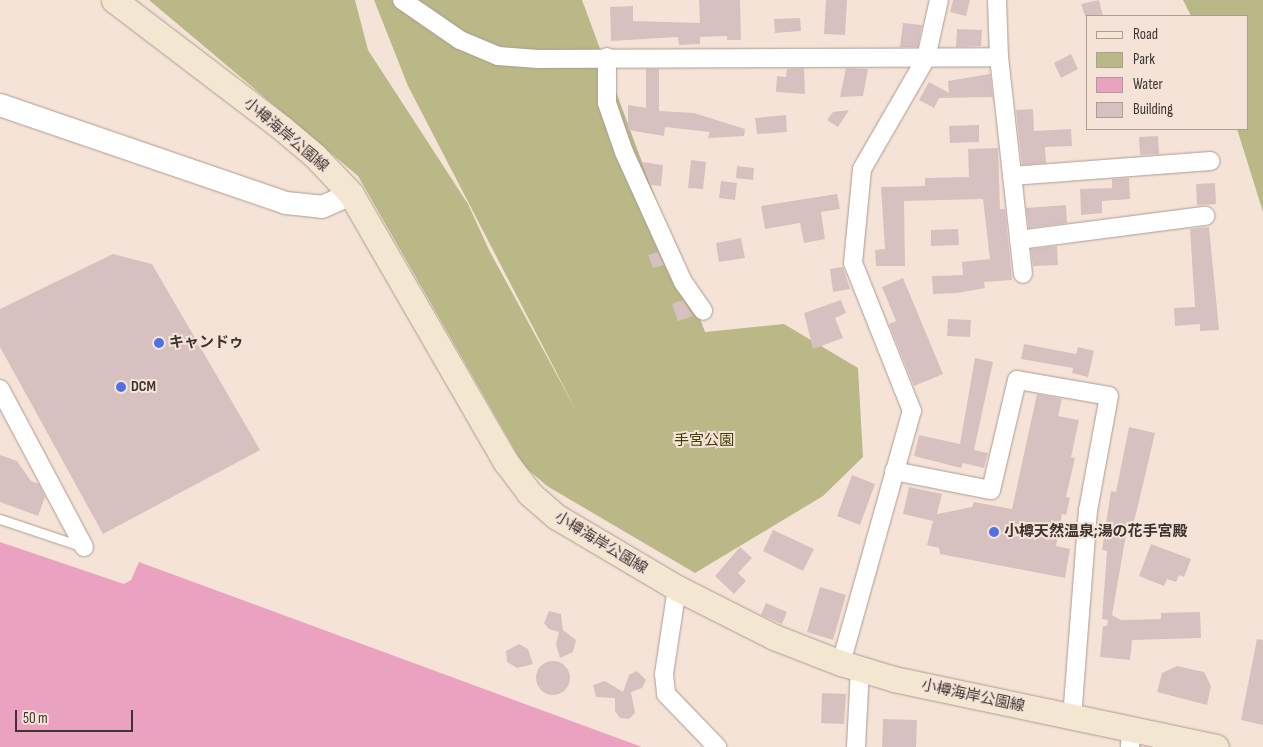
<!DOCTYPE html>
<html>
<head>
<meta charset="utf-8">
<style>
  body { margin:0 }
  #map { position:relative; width:1263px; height:747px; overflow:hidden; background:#f6e3d8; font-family:"Sofia Sans Condensed","Noto Sans JP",sans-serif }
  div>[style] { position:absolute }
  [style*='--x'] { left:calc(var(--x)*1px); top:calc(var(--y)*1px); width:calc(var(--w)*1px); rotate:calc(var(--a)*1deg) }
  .green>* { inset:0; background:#bab887 }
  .water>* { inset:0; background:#eba1c0 }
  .building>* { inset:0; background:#d7c1c0 }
  .round { border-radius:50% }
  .roads { filter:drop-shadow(0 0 1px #ad9b91) drop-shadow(0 0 1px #ad9b91) }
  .service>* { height:9px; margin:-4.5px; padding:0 4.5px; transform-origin:4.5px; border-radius:4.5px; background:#fff }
  .minor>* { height:18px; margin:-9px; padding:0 9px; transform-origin:9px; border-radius:9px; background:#fff }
  .tertiary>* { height:22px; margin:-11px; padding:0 11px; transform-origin:11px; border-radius:11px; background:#fff }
  .secondary>* { height:25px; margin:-12.5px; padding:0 12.5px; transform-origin:12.5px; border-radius:12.5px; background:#f4e7d1 }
  .dots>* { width:14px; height:14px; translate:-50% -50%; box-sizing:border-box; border:2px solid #f6e3d8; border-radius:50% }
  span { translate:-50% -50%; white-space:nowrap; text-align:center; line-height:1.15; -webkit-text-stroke:4px #f6e3d8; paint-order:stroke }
  .street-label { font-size:15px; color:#3c3430 }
  .poi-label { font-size:15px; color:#3c3430; font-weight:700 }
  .left { translate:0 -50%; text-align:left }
  .park-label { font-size:15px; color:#434003 }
  .legend { position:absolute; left:1086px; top:15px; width:162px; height:115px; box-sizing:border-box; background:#f6e3d8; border:1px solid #ac9d95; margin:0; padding:6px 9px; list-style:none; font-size:15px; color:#3c3430 }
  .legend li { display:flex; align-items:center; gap:10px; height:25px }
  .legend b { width:25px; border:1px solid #ac9d95 }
  .scale { position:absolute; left:15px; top:710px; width:118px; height:22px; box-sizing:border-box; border:2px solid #3c3430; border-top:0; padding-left:6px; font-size:15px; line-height:18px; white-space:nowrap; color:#3c3430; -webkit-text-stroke:4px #f6e3d8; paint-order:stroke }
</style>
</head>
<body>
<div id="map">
  <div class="green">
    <div style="clip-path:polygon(149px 0,355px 0,368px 50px,468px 204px,489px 250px,577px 412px,408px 86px,374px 0,582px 0,705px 332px,784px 324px,858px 368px,863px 457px,823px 496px,695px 573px,547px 486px,524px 466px,358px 176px)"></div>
    <div style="clip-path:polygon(1183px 0,1263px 0,1263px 212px,1237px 129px,1247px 129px,1247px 16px,1191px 16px)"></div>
  </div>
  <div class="water">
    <div style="clip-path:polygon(0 542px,124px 584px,131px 580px,139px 562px,642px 747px,0 747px)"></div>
  </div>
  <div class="building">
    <div style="clip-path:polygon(699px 0,740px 0,741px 40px,727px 40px,727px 36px,700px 37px,700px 44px,679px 45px,678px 37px,611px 41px,610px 7px,633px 6px,633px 21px,700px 23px)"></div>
    <div style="clip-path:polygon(826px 0,847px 0,845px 35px,824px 34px)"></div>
    <div style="clip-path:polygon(953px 0,970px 0,966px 16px,950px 12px)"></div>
    <div style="clip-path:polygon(1099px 0,1103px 16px,1085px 16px,1081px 4px)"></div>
    <div style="clip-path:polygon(800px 18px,801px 31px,775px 33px,774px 19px)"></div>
    <div style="clip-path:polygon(903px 23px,922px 25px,918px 47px,900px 47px)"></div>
    <div style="clip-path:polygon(957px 29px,982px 30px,981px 46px,956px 47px)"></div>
    <div style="clip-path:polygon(1071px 54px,1078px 69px,1061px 78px,1054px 63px)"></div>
    <div style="clip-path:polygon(804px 68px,805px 94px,776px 92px,777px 76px,786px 77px,787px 69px)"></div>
    <div style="clip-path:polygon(846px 68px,868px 69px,863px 96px,840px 97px)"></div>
    <div style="clip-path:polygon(646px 69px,659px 69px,659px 111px,694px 113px,745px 129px,744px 136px,708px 138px,710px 132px,665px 127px,664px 136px,628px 130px,628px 105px,646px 108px)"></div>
    <div style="clip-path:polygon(990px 74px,993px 97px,939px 98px,934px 108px,919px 100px,929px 82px,949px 93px,948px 81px)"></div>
    <div style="clip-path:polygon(1033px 109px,1034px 131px,1071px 129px,1072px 146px,1045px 147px,1046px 163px,1022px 165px,1016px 110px)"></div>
    <div style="clip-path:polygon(849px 110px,838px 127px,827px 120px,833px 112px)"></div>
    <div style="clip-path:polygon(786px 115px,787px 132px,757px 134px,755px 118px)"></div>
    <div style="clip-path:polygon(979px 125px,979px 142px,950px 143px,949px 126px)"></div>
    <div style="clip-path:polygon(1158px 136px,1159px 154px,1140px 155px,1139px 137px)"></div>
    <div style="clip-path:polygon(998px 148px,1000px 209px,1005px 209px,1012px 280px,984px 282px,985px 288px,957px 293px,933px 294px,932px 276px,963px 275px,962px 262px,990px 259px,983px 199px,904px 201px,905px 266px,876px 266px,875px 250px,885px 249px,881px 187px,925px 186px,925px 178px,969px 177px,968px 149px)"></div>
    <div style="clip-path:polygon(691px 160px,706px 162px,703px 189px,688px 188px)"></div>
    <div style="clip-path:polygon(642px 162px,663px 165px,661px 186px,651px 185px)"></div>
    <div style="clip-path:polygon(737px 166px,754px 168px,753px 180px,736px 178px)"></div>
    <div style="clip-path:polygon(1129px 178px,1130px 199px,1102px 201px,1102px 213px,1081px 215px,1080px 189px,1112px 188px,1112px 179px)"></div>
    <div style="clip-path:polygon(721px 181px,737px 183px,735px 200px,719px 198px)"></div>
    <div style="clip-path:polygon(1215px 183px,1216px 204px,1197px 205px,1196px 184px)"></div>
    <div style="clip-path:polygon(837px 194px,840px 209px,821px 212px,825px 239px,804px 243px,800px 223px,765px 229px,761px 206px)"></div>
    <div style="clip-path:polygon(1066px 205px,1067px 223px,1029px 228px,1026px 208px)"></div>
    <div style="clip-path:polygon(1209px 227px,1219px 330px,1200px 331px,1200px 324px,1175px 326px,1174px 308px,1195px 307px,1190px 229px)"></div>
    <div style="clip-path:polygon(958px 229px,959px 245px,931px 246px,931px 230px)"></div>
    <div style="clip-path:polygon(741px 238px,745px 258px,719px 262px,716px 243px)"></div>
    <div style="clip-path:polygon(1057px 246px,1058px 265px,1033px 266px,1031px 249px)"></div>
    <div style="clip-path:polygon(658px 252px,664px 265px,653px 268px,648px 255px)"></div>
    <div style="clip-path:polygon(113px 254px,152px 264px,260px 450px,103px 534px,0 347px,0 309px)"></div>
    <div style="clip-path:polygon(843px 267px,850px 289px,833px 292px,830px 269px)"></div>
    <div style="clip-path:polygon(903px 278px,943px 374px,914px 386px,889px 324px,896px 321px,882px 287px)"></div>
    <div style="clip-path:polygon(683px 300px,693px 316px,678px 321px,672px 304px)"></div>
    <div style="clip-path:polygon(841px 300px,846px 313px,835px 318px,843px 338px,813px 349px,804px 313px)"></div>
    <div style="clip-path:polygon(948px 319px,971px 320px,970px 337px,947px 336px)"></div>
    <div style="clip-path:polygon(1024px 344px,1076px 354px,1078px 347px,1094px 351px,1088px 377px,1072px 373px,1073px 368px,1021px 359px)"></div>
    <div style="clip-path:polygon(975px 358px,993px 362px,974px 450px,988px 453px,984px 468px,963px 463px,961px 468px,914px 456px,919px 435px,960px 444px)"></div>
    <div style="clip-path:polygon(1037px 394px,1062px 399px,1058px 416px,1079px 420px,1071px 457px,1075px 458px,1066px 497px,1070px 498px,1066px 515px,1062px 514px,1056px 546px,1070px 549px,1065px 578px,940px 554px,939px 548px,927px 545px,933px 521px,903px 514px,909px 487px,942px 494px,937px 514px,972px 507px,974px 502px,1012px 509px)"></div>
    <div style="clip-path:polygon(1129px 427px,1155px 433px,1136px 514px,1131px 530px,1127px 529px,1112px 615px,1121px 620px,1161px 619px,1161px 613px,1200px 612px,1201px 638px,1132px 640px,1130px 660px,1100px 657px,1103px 626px,1107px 626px,1108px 620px,1102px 619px,1107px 551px,1102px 550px,1111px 491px,1116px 492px)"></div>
    <div style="clip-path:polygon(0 455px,17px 461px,31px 481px,39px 484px,45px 497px,38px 516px,0 502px)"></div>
    <div style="clip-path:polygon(852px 475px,875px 484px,860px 525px,837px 516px)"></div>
    <div style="clip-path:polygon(773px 530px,814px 549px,803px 571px,763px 551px)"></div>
    <div style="clip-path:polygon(1151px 544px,1191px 559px,1184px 577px,1179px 575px,1176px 582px,1167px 579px,1164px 586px,1139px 576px)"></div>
    <div style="clip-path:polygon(740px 547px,752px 558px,738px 573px,746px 581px,734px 594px,715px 576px)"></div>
    <div style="clip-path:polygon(820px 587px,846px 595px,833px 640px,807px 632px)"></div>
    <div style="clip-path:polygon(766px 603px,787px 612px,782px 624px,761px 615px)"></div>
    <div style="clip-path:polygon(549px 611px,561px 614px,563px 630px,576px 640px,573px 652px,560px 658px,556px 644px,559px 632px,549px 629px,544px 623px)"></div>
    <div style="clip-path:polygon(1257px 639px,1263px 640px,1263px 725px,1241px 720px)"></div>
    <div style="clip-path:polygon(519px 644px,528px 649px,533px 664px,517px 668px,507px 662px,506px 651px)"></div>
    <div class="round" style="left:536px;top:661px;width:34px;height:34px"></div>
    <div style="clip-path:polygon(1177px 666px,1204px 672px,1211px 686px,1207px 705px,1157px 692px,1162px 673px)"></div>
    <div style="clip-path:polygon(637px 671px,646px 680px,642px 688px,631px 692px,635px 713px,629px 719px,620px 718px,615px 711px,615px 698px,596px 697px,593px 685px,605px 681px,623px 692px,629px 675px)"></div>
    <div style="clip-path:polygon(822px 693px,846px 694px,844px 724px,821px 723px)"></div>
    <div style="clip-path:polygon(883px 719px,917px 720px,916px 747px,882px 747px)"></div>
  </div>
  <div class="roads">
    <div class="service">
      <div style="--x:0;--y:519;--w:88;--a:18.6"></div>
    </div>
    <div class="minor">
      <div style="--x:402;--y:0;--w:70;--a:34.6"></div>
      <div style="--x:460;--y:40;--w:41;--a:22.8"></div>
      <div style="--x:498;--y:56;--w:40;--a:4.3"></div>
      <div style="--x:538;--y:59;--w:461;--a:-0.2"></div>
      <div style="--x:997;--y:0;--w:57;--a:88"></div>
      <div style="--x:999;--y:57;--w:218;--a:83.7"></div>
      <div style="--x:607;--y:57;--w:46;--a:90"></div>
      <div style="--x:607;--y:103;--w:52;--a:70.9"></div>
      <div style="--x:624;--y:152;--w:143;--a:65.6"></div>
      <div style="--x:683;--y:282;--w:35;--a:55"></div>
      <div style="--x:1012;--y:176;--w:199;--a:-4.3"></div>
      <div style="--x:1019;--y:240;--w:188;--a:-7.4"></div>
      <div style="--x:0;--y:389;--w:179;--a:62"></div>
      <div style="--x:894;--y:471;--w:99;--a:11.1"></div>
      <div style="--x:991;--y:490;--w:113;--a:-76.7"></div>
      <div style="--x:1017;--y:380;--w:93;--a:9.9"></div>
      <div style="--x:1109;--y:396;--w:116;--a:100.4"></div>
      <div style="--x:1088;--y:510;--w:208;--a:94.4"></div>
      <div style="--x:677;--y:588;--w:87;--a:98.6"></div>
      <div style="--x:664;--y:674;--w:20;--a:84"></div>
      <div style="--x:666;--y:694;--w:74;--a:46.1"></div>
      <div style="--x:841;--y:663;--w:262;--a:-74.3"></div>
      <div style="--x:912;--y:411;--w:159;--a:-111.7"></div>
      <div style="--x:853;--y:263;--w:94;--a:-84.5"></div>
      <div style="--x:862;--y:169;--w:128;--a:-60"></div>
      <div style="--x:926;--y:58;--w:59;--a:-77.4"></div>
      <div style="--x:856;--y:747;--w:78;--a:-87.1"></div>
      <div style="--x:1130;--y:747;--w:17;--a:-87"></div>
    </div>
    <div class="tertiary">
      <div style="--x:0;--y:105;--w:302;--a:18.9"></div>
      <div style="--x:286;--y:203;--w:36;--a:6"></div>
      <div style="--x:322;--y:207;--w:32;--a:-24"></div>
    </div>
    <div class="secondary">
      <div style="--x:114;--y:0;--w:211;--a:37.3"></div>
      <div style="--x:282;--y:128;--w:43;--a:40.3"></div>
      <div style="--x:315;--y:156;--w:52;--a:46.5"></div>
      <div style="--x:351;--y:194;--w:310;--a:60"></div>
      <div style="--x:506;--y:462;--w:39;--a:53"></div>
      <div style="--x:529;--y:493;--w:37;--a:41"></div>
      <div style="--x:557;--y:517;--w:139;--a:30.6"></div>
      <div style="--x:677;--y:588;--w:109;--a:26.8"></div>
      <div style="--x:774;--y:637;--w:72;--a:21.2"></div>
      <div style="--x:841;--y:663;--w:55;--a:16.8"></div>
      <div style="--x:894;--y:679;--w:329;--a:11.9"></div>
    </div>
  </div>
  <div class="dots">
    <div style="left:159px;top:343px;background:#5070e5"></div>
    <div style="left:121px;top:387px;background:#5070e5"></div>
    <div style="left:994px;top:532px;background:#5070e5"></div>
  </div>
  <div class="street-label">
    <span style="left:286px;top:135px;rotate:40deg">小樽海岸公園線</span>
    <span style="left:601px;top:543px;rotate:31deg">小樽海岸公園線</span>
    <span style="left:973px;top:696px;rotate:12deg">小樽海岸公園線</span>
  </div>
  <div class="poi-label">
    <span class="left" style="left:169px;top:343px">キャンドゥ</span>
    <span class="left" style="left:131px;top:387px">DCM</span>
    <span class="left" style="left:1004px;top:532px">小樽天然温泉;湯の花手宮殿</span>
  </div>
  <div class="park-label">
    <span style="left:704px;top:441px">手宮公園</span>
  </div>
  <ul class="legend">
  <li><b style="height:6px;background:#f4e7d1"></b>Road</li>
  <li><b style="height:14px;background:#bab887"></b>Park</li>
  <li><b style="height:14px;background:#eba1c0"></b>Water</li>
  <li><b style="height:14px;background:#d7c1c0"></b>Building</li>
  </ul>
  <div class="scale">50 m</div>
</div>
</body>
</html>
